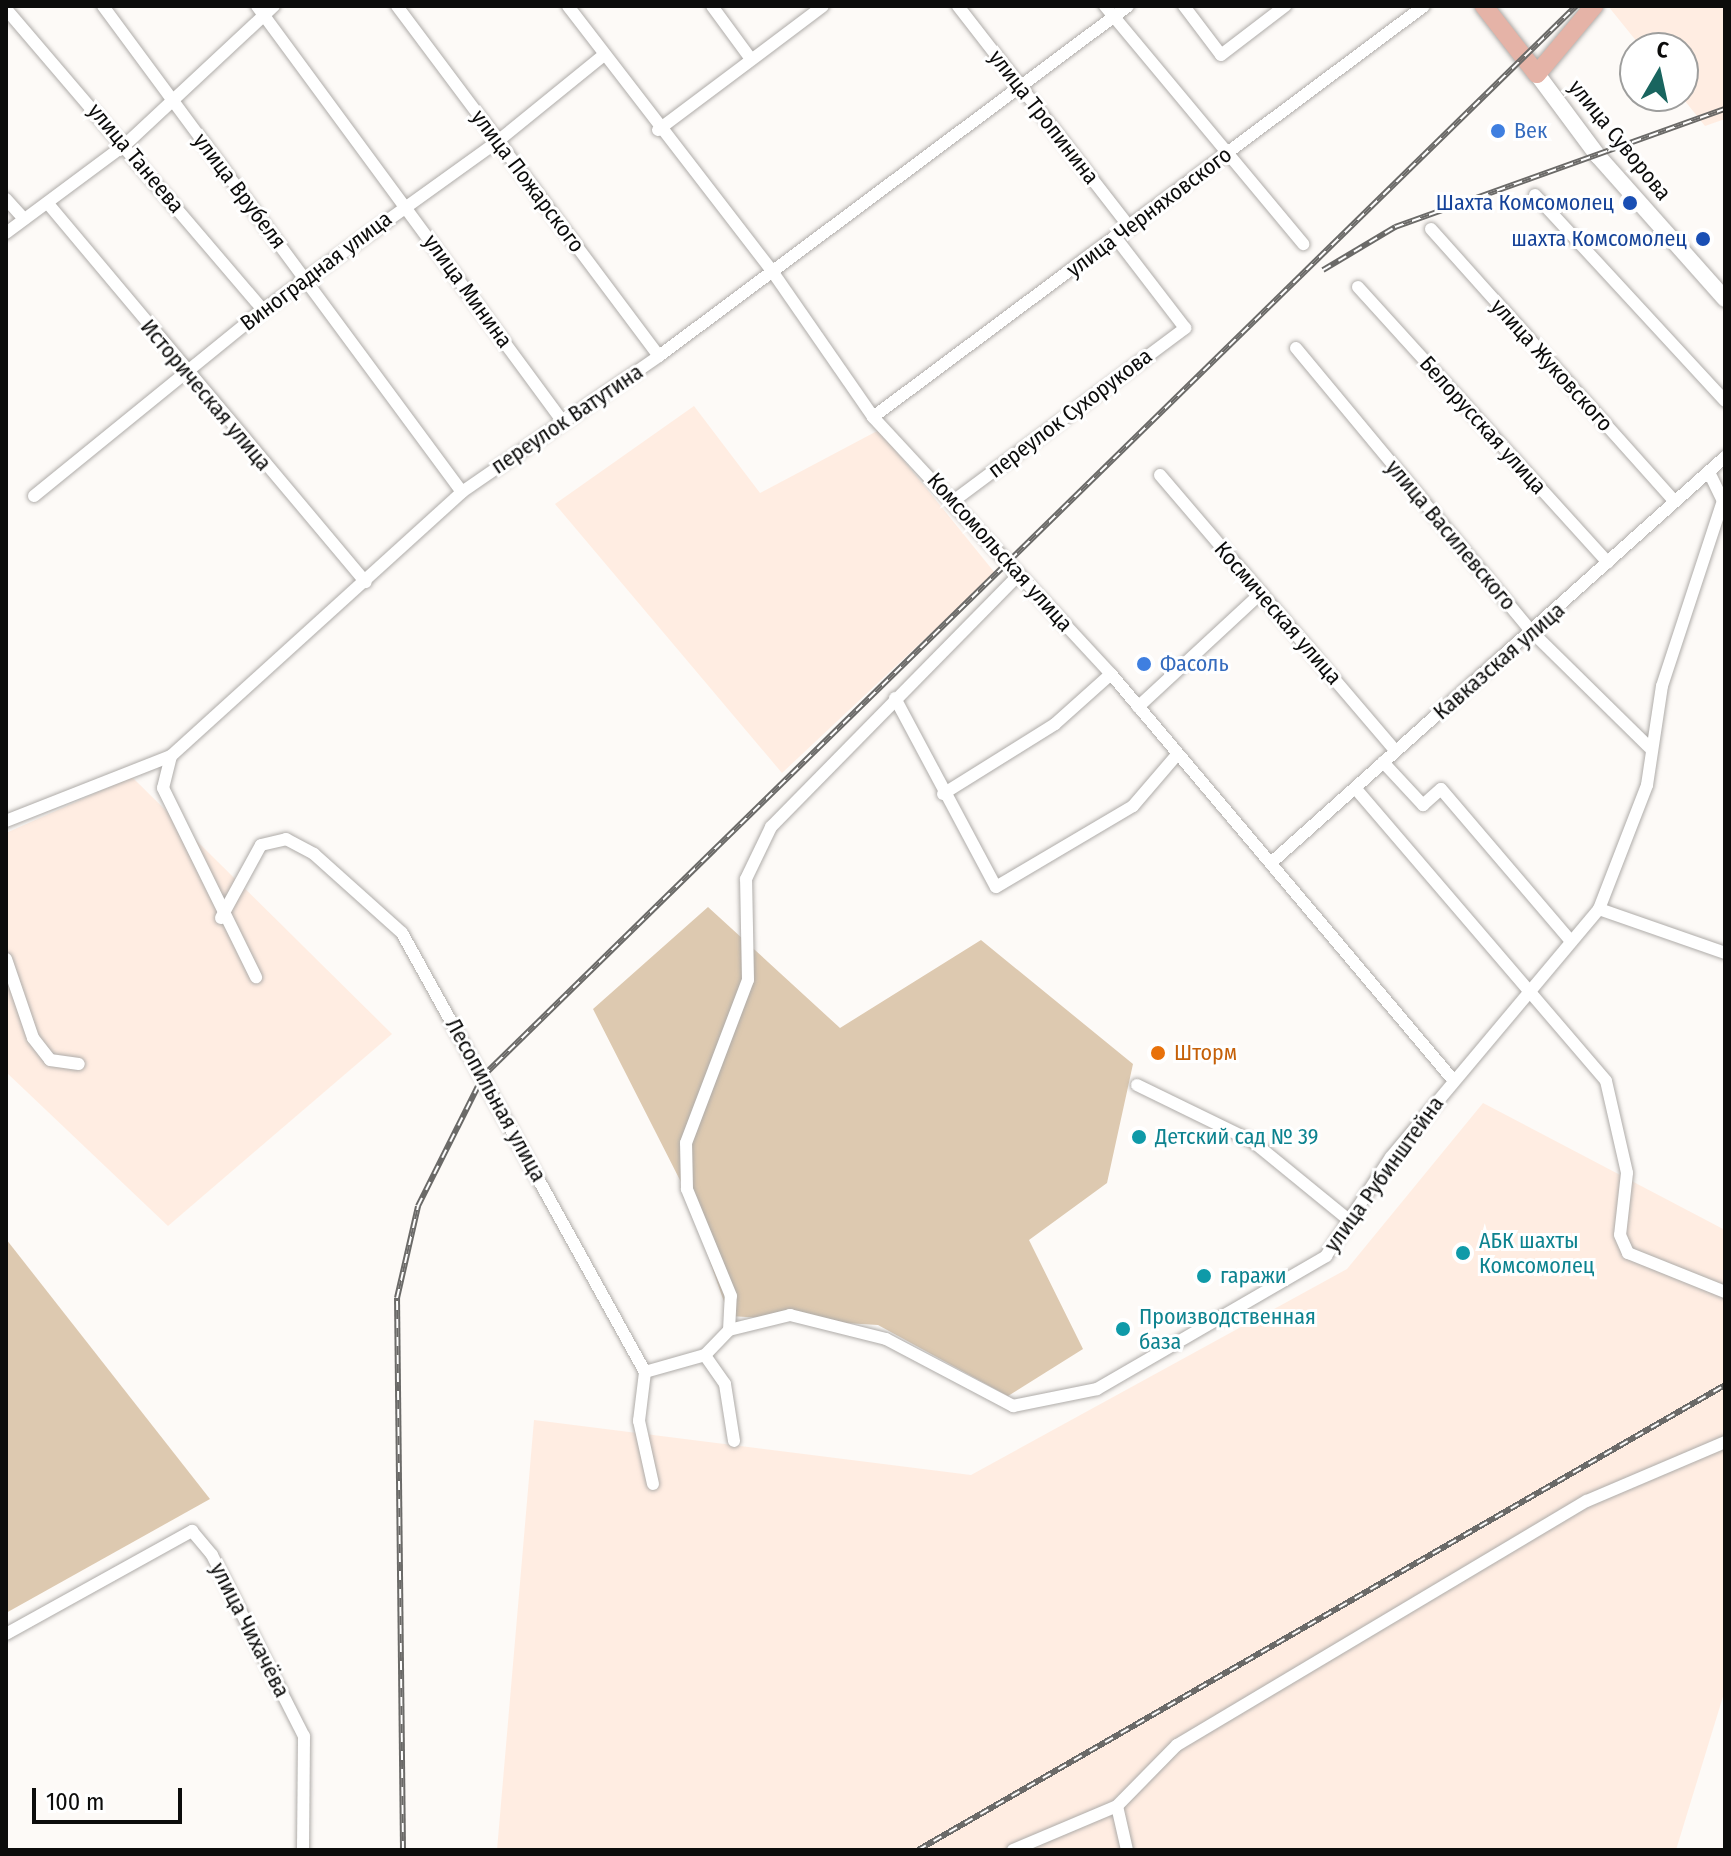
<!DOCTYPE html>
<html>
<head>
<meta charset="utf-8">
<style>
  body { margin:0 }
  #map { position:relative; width:1731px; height:1856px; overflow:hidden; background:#fdfaf7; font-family:"Fira Sans Condensed",sans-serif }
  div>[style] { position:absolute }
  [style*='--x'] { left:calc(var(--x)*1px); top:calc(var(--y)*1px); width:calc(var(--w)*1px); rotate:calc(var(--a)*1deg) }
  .industrial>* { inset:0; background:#ffede2 }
  .forest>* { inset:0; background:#ddc9b0 }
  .roads { filter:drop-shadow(0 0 2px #afaca9) drop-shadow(0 0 2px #afaca9) }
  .street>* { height:12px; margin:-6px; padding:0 6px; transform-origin:6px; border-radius:6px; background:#fff }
  .secondary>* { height:16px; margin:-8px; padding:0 8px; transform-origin:8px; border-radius:8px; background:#fff }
  .primary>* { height:18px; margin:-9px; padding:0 9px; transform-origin:9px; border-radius:9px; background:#e5b3a7 }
  .rail>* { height:6px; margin-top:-3px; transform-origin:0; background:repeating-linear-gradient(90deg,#fff 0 9px,#6b6a68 0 18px); box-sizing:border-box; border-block:2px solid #6b6a68 }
  .dots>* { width:22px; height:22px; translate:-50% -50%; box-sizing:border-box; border:4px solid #fff; border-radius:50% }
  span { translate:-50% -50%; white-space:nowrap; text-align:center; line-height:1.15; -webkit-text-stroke:6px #fff; paint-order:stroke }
  .street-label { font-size:22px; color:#0c0c0b }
  .shop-label { font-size:22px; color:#366cbe }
  .left { translate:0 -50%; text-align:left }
  .transit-label { font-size:22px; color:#164399 }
  .right { translate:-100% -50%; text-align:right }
  .food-label { font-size:22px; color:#c56008 }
  .culture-label { font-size:22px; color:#0d838f }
  .frame { position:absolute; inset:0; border:8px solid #0c0c0b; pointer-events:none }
  .north { position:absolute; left:1619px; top:32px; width:80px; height:80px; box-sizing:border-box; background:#fff; border:2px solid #9e9e9d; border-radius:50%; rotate:9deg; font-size:22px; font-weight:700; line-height:32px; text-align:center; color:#0c0c0b }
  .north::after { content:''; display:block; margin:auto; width:28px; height:36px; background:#19655f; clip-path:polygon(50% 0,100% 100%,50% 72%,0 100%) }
  .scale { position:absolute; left:32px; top:1788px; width:150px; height:36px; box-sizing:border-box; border:4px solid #0c0c0b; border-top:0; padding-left:10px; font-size:24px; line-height:28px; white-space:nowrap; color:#0c0c0b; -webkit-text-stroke:6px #fff; paint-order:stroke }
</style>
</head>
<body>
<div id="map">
  <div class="industrial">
    <div style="clip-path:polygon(1608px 6px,1725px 6px,1725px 119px,1705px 126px,1681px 96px,1683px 48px,1642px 48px)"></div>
    <div style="clip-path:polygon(694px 406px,760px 493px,879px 430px,995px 573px,782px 773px,555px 504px)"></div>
    <div style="clip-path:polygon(132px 777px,392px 1034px,168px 1226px,6px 1072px,6px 833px)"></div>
    <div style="clip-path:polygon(1483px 1103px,1725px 1230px,1725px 1690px,1676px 1850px,497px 1850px,534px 1420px,971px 1475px,1347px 1269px)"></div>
  </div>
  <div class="forest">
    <div style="clip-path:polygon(708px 907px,840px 1028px,981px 940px,1133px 1064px,1107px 1183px,1029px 1240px,1083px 1349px,1008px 1396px,878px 1325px,729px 1316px,684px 1188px,593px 1009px)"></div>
    <div style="clip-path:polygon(6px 1239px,210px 1499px,6px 1613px)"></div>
  </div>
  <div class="roads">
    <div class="street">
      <div style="--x:103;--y:6;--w:604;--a:53.55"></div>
      <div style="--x:257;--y:6;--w:516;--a:53.66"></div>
      <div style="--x:397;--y:6;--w:437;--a:53.2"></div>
      <div style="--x:568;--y:6;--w:331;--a:52.4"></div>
      <div style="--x:770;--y:268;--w:181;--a:55.3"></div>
      <div style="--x:873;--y:417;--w:350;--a:47.2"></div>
      <div style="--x:1111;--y:674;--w:532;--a:49.88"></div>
      <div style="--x:712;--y:6;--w:66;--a:53.7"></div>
      <div style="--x:958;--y:6;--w:281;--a:52.2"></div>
      <div style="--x:1105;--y:6;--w:310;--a:50.2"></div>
      <div style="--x:1184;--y:6;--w:61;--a:52.9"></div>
      <div style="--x:1221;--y:55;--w:81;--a:-37.4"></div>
      <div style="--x:6;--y:9;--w:396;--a:49.5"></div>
      <div style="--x:658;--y:130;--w:206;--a:-36.9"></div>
      <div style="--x:1535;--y:195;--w:280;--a:47.3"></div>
      <div style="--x:6;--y:199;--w:27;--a:48"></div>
      <div style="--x:50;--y:206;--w:491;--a:50"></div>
      <div style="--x:1431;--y:229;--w:365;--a:48.2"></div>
      <div style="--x:6;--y:233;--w:149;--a:-36.6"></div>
      <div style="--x:126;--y:144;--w:202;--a:-43"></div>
      <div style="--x:1358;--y:287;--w:372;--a:47.8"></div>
      <div style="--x:1296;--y:348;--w:371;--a:50.3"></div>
      <div style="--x:1533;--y:633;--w:163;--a:44.5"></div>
      <div style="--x:873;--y:417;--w:687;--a:-36.72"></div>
      <div style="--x:1160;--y:475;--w:363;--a:49.5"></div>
      <div style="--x:34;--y:496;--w:295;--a:-39.1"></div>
      <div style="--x:263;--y:310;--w:289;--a:-35.7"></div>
      <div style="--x:498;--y:141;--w:136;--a:-39.1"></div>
      <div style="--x:956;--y:499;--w:286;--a:-36.7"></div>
      <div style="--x:1185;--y:328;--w:113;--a:-127.5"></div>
      <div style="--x:895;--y:698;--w:214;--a:61.9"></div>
      <div style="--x:996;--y:887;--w:159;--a:-30.6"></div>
      <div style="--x:1133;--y:806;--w:65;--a:-49.4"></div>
      <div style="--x:1138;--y:707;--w:168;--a:-42.8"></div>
      <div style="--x:171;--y:756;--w:33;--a:104"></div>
      <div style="--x:163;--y:788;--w:211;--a:63.8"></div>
      <div style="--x:1383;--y:762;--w:59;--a:47.1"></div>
      <div style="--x:1423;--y:805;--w:24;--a:-42"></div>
      <div style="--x:1441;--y:789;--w:200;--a:49.5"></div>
      <div style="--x:1356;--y:789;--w:384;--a:49.4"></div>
      <div style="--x:1606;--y:1081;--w:94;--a:77.1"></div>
      <div style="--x:1627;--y:1173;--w:62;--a:96.4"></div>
      <div style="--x:1620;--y:1235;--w:20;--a:66"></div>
      <div style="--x:1628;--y:1253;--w:105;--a:21.9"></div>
      <div style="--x:943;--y:794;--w:132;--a:-32"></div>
      <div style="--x:1055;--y:724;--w:75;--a:-41.8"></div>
      <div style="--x:6;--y:821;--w:177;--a:-21.5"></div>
      <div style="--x:171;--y:756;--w:393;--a:-42.2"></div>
      <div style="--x:462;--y:492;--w:239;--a:-34.6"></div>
      <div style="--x:659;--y:356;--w:585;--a:-36.73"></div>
      <div style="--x:1272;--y:862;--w:608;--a:-41.8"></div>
      <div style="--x:1599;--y:909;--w:133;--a:19.2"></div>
      <div style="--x:221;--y:918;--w:83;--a:-61.3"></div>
      <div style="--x:261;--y:845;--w:26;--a:-13"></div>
      <div style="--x:286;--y:839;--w:32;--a:28"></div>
      <div style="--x:314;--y:854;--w:118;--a:41.9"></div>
      <div style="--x:402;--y:933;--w:502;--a:61.03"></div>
      <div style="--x:6;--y:959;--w:83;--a:71.1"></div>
      <div style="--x:33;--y:1038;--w:28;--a:52"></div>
      <div style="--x:50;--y:1060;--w:29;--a:8"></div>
      <div style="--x:1137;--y:1085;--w:128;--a:26"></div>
      <div style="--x:1252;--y:1141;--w:125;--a:39.2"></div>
      <div style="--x:729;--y:1330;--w:63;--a:-13.8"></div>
      <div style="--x:790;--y:1315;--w:99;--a:14"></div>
      <div style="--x:886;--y:1339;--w:144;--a:27.8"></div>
      <div style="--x:1013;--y:1406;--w:86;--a:-11.4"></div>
      <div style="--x:1097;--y:1389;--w:265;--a:-30.1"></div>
      <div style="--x:1326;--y:1256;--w:118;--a:-56.7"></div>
      <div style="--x:1391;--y:1157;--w:324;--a:-50"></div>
      <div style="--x:1599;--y:909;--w:133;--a:-68.8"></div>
      <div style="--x:1647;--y:785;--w:100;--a:-81.4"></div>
      <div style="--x:1662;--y:686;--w:195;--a:-71.8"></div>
      <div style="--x:1723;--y:501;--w:32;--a:-116"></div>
      <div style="--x:734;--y:1441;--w:58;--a:-99"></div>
      <div style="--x:725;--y:1384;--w:35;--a:-125"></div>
      <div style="--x:705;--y:1355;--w:35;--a:-46"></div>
      <div style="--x:729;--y:1330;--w:34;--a:-87"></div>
      <div style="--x:731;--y:1296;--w:116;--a:-112.4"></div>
      <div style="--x:687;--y:1189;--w:46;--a:-91.2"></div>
      <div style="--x:686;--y:1143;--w:174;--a:-69.2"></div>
      <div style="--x:748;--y:980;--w:101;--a:-91.1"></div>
      <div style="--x:746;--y:879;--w:58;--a:-64.3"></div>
      <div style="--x:771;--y:827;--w:352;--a:-45.5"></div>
      <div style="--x:653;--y:1484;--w:65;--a:-102.5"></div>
      <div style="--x:639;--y:1421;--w:49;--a:-83"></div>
      <div style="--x:645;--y:1372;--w:62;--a:-15.8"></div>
      <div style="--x:6;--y:1634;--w:213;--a:-29"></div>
      <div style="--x:192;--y:1531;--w:31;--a:50"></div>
      <div style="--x:212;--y:1555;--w:203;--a:63.1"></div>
      <div style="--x:304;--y:1736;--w:114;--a:90.5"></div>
      <div style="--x:1013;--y:1850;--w:113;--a:-22.9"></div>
      <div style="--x:1127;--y:1850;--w:45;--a:-102.8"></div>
      <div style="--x:1117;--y:1806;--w:86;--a:-45.5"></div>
      <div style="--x:1177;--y:1745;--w:477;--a:-30.8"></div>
      <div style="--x:1587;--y:1501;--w:150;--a:-23.1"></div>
    </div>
    <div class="secondary">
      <div style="--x:1537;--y:74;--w:102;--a:53.4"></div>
      <div style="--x:1598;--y:156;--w:191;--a:48.4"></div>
    </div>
    <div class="primary">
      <div style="--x:1484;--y:6;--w:86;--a:52.1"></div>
      <div style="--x:1537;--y:74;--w:89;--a:-50"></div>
    </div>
  </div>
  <div class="rail">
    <div style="--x:1323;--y:270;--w:84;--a:-30.8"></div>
    <div style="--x:1395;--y:227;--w:350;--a:-19.7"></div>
    <div style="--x:403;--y:1850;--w:552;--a:-90.62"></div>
    <div style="--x:397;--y:1298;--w:94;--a:-77.1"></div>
    <div style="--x:418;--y:1206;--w:145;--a:-63.4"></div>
    <div style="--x:483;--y:1076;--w:1530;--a:-44.39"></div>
    <div style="--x:918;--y:1850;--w:931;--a:-29.95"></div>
  </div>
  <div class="dots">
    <div style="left:1498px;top:131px;background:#3f7fe0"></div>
    <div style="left:1630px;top:203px;background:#1a4fb4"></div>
    <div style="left:1703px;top:239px;background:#1a4fb4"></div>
    <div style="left:1144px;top:664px;background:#3f7fe0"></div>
    <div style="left:1158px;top:1053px;background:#e8710a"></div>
    <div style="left:1139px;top:1137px;background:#0f9aa8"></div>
    <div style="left:1463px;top:1253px;background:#0f9aa8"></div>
    <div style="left:1204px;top:1276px;background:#0f9aa8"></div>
    <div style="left:1123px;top:1329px;background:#0f9aa8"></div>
  </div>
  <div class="street-label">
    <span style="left:1044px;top:117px;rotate:52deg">улица Тропинина</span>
    <span style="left:1620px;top:140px;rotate:51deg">улица Суворова</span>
    <span style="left:136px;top:158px;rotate:50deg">улица Танеева</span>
    <span style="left:528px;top:181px;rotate:53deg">улица Пожарского</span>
    <span style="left:240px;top:191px;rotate:53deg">улица Врубеля</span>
    <span style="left:1149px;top:212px;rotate:-37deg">улица Черняховского</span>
    <span style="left:316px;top:271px;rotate:-37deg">Виноградная улица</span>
    <span style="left:468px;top:291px;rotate:54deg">улица Минина</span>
    <span style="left:1552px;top:365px;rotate:48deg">улица Жуковского</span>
    <span style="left:206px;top:395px;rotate:50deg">Историческая улица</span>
    <span style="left:1070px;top:413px;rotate:-37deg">переулок Сухорукова</span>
    <span style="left:567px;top:419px;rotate:-34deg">переулок Ватутина</span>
    <span style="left:1483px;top:425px;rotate:48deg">Белорусская улица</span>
    <span style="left:1451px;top:535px;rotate:50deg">улица Василевского</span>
    <span style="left:1000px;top:552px;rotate:48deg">Комсомольская улица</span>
    <span style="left:1278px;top:613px;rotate:49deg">Космическая улица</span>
    <span style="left:1499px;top:661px;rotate:-41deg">Кавказская улица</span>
    <span style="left:496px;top:1100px;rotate:61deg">Лесопильная улица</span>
    <span style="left:1384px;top:1174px;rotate:-54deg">улица Рубинштейна</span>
    <span style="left:250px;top:1630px;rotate:63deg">улица Чихачёва</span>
  </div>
  <div class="shop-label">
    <span class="left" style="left:1514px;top:131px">Век</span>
    <span class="left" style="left:1160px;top:664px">Фасоль</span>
  </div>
  <div class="transit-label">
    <span class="right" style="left:1614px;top:203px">Шахта Комсомолец</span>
    <span class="right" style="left:1687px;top:239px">шахта Комсомолец</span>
  </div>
  <div class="food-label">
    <span class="left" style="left:1174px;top:1053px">Шторм</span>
  </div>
  <div class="culture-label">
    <span class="left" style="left:1155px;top:1137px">Детский сад № 39</span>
    <span class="left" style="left:1479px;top:1253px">АБК шахты<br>Комсомолец</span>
    <span class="left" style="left:1220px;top:1276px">гаражи</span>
    <span class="left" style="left:1139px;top:1329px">Производственная<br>база</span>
  </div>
  <div class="frame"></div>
  <div class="north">С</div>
  <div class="scale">100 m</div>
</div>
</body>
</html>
